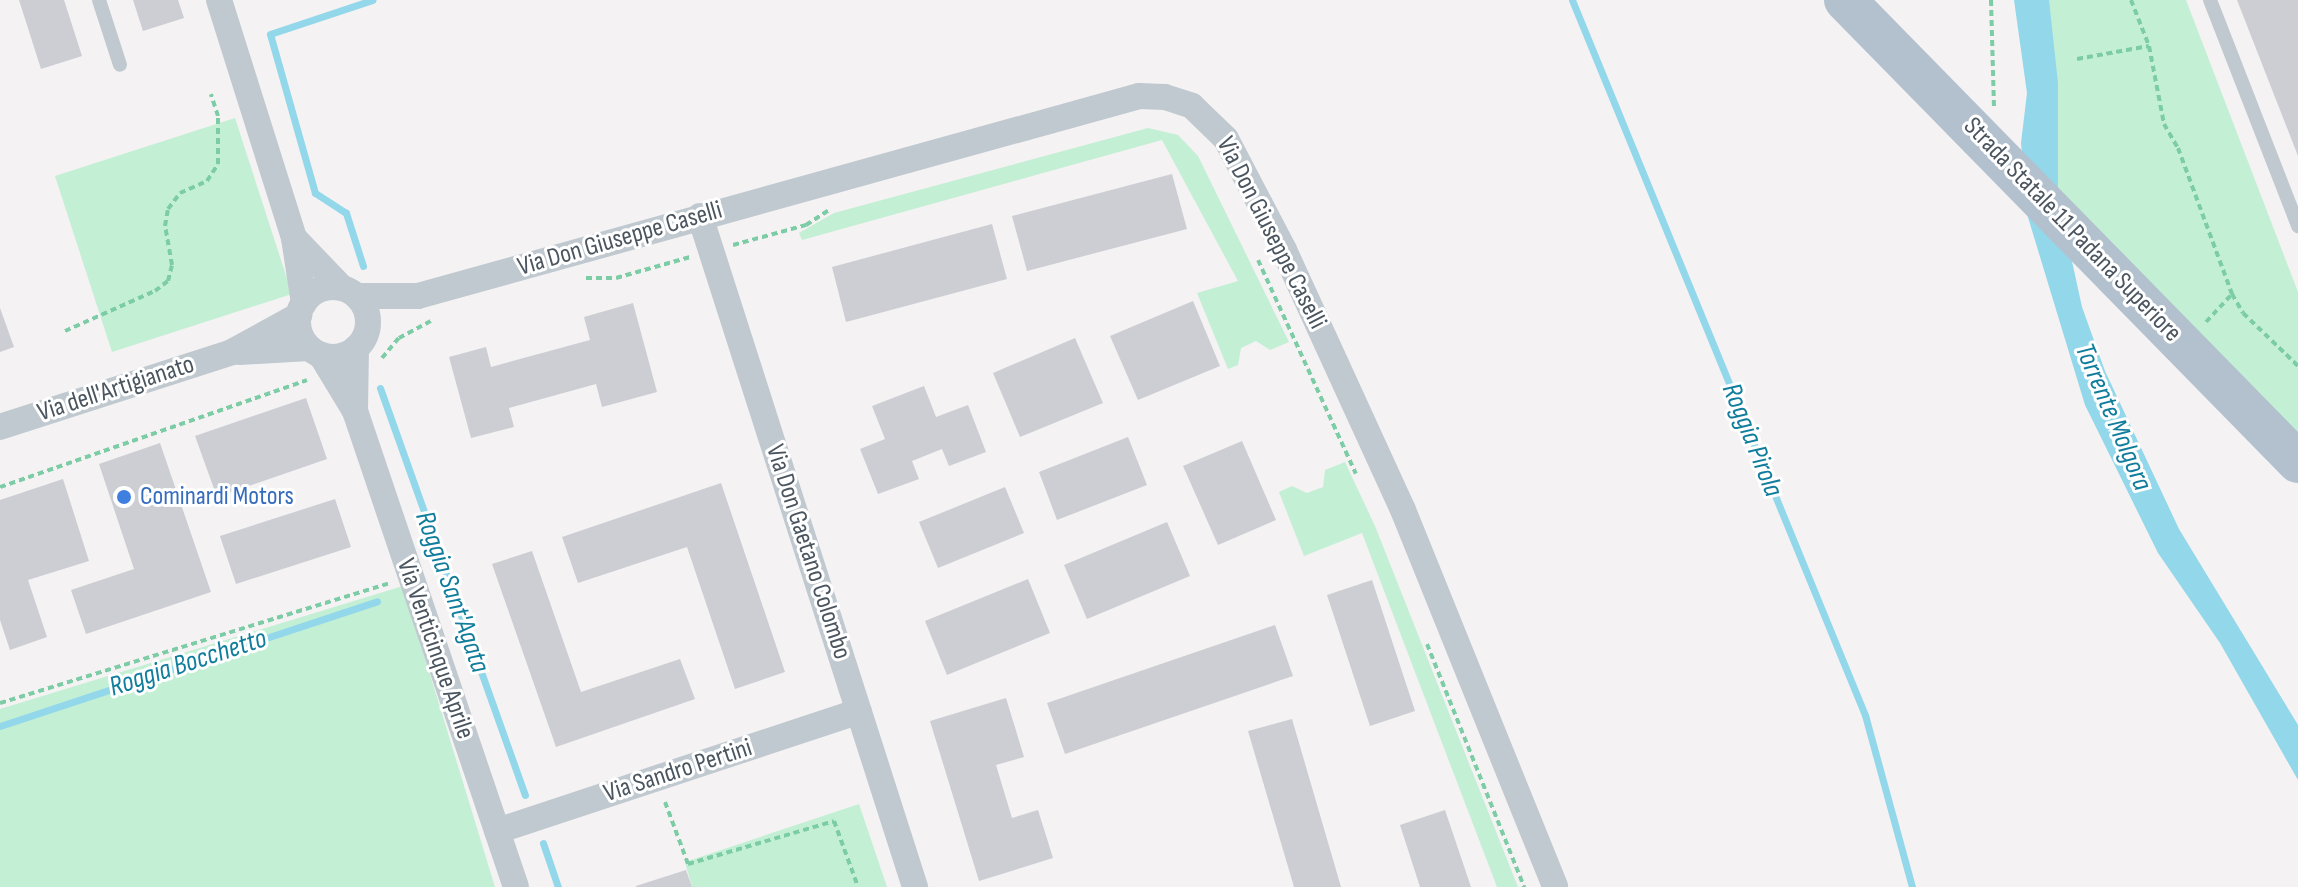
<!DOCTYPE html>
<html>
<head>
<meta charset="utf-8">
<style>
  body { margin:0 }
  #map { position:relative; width:2298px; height:887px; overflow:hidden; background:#f4f2f2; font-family:"Sofia Sans Condensed",sans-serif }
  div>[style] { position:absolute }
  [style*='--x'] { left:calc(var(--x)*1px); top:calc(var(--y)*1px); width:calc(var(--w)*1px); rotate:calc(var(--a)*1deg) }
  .green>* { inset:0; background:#c3efd5 }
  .water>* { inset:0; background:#92d7ea }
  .stream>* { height:7px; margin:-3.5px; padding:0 3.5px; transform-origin:3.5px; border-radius:3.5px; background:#92d7ea }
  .building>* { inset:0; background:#ccced4 }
  .path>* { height:4px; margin-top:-2px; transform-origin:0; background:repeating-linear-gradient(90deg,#7ccca6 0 6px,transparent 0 10px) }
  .lane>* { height:14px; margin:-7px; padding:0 7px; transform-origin:7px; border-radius:7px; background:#c0c9d0 }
  .street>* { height:26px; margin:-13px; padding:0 13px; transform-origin:13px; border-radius:13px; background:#c0c9d0 }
  .street>.ring { margin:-13px; padding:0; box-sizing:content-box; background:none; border:26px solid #c0c9d0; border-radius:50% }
  .primary>* { height:42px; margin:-21px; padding:0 21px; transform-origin:21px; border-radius:21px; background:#b3c1cf }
  .dots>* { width:22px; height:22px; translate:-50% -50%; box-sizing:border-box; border:4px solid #fff; border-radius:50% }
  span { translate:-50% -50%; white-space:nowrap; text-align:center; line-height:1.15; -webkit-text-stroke:6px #fff; paint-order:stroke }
  .street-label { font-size:26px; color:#4a555f }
  .shop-label { font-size:26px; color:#366cbe }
  .left { translate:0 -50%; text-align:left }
  .water-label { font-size:28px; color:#117d9c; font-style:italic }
</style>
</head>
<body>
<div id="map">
  <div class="green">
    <div style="clip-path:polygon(2024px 0,2186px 0,2298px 292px,2298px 462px,2047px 203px)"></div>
    <div style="clip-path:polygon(235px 118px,292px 294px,112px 352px,55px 176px)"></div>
    <div style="clip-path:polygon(1148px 128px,1178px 135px,1198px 156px,1289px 342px,1270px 350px,1256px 341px,1241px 348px,1238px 365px,1228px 369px,1197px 293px,1238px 281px,1162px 140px,802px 240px,799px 233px,834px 213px)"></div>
    <div style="clip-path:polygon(1345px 462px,1375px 526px,1518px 887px,1497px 887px,1362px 533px,1304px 556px,1279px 492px,1292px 486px,1307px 493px,1323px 487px,1325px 470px)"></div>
    <div style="clip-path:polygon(403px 586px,495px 887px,0 887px,0 709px)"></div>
    <div style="clip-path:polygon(859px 804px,887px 887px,692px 887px,685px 862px)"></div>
  </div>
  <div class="water">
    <div style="clip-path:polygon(2014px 0,2049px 0,2058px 83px,2058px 197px,2082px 307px,2105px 371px,2179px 529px,2298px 725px,2298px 780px,2220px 643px,2158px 553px,2085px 405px,2027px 214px,2021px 143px,2027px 93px)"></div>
  </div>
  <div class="stream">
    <div style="--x:1572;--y:0;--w:773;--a:67.72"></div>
    <div style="--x:1865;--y:715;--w:178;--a:74.7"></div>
    <div style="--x:363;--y:266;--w:56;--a:-107.8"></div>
    <div style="--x:346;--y:213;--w:37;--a:-147"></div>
    <div style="--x:315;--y:193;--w:165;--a:-105.8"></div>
    <div style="--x:270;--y:34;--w:108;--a:-18.4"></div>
    <div style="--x:380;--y:388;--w:432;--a:70.4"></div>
    <div style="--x:0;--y:726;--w:397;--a:-18.3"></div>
    <div style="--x:543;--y:843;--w:46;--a:71.2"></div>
  </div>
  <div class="building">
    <div style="clip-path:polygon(19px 0,64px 0,82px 56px,41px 69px)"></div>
    <div style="clip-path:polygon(133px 0,178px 0,184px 18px,143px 31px)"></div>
    <div style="clip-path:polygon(2237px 0,2298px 0,2298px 156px)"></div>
    <div style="clip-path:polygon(1172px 174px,1187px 229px,1027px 271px,1012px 216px)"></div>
    <div style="clip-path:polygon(992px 224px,1007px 279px,846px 322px,832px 267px)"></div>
    <div style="clip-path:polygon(1193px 301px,1220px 366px,1138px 400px,1110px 336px)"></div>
    <div style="clip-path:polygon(633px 303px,657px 392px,602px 407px,596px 384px,509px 408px,514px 427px,471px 438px,449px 357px,486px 347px,491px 367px,590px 340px,584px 317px)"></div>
    <div style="clip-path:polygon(0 308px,14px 347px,0 352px)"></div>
    <div style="clip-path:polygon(1075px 338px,1103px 403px,1020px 437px,993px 373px)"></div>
    <div style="clip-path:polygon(924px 386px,936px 417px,968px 405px,986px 452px,949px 466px,942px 449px,912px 461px,919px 479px,878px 494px,860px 449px,885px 439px,872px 406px)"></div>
    <div style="clip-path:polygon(306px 398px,327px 459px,217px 497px,195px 436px)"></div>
    <div style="clip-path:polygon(1128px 437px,1147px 485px,1057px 520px,1039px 472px)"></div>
    <div style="clip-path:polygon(1242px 441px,1276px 520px,1218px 545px,1183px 466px)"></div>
    <div style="clip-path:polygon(160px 443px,211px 592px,86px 634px,71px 590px,134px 569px,99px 464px)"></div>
    <div style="clip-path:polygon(63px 479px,89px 561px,28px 580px,47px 637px,10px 650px,0 620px,0 500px)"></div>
    <div style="clip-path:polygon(721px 483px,785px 672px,735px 689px,687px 547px,578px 583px,562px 537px)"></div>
    <div style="clip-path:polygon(1005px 487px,1024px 533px,938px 568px,919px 522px)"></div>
    <div style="clip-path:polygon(335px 499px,351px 547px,236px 584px,220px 536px)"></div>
    <div style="clip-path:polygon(1167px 522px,1190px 576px,1087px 619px,1064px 565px)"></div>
    <div style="clip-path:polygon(532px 551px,581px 692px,680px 659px,695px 699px,556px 747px,492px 564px)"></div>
    <div style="clip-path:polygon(1028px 579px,1050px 633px,947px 675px,925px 621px)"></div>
    <div style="clip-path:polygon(1372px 580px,1415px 711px,1370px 726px,1327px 595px)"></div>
    <div style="clip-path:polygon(1275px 625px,1293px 676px,1065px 754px,1047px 703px)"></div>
    <div style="clip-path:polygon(1006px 698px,1024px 757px,996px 765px,1012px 818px,1038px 810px,1053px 858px,979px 881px,930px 721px)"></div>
    <div style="clip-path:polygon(1292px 719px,1341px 887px,1294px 887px,1248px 731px)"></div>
    <div style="clip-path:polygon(1445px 810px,1471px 887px,1420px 887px,1400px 825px)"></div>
    <div style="clip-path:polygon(686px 870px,692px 887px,636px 887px,636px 886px)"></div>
  </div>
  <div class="path">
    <div style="--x:1991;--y:0;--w:106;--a:88.4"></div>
    <div style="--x:2131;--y:0;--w:49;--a:68.6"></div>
    <div style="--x:2149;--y:46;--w:79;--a:79.1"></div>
    <div style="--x:2164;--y:124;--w:28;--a:60"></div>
    <div style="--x:2178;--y:148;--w:156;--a:69.7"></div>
    <div style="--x:2232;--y:294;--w:22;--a:60"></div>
    <div style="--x:2243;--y:313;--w:76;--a:43.9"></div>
    <div style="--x:2077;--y:59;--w:73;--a:-10.2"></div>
    <div style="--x:733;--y:245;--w:76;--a:-15.3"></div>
    <div style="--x:806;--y:225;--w:27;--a:-33"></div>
    <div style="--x:1258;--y:260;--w:235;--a:65.4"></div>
    <div style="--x:586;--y:278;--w:30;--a:0"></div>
    <div style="--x:616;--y:278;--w:77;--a:-15.8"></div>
    <div style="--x:2206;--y:322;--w:38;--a:-47"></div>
    <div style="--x:65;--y:331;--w:98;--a:-24"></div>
    <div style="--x:155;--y:291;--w:16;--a:-38"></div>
    <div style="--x:168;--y:281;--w:16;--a:-76"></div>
    <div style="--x:172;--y:265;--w:40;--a:-100"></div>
    <div style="--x:165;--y:226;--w:17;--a:-80"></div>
    <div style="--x:168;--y:209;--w:20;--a:-53"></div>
    <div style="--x:180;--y:193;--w:30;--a:-24"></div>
    <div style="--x:207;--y:181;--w:20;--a:-57"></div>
    <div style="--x:218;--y:164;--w:48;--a:-90"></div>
    <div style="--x:218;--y:116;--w:23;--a:-108"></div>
    <div style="--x:382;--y:358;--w:26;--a:-50"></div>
    <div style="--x:399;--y:338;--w:36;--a:-28"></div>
    <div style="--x:0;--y:487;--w:325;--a:-19.2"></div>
    <div style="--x:1427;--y:644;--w:262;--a:68.2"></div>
    <div style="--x:0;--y:703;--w:406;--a:-17.1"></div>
    <div style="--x:665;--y:802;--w:66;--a:69.6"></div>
    <div style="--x:688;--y:864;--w:152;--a:-16.4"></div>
    <div style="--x:834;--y:821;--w:70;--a:70"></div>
  </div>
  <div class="lane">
    <div style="--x:99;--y:0;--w:68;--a:72.1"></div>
    <div style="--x:2210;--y:0;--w:243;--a:68.7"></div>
  </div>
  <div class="street">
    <div style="--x:219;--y:0;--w:250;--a:72.5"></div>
    <div style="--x:294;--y:238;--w:66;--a:81.3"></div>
    <div style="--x:700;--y:216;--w:705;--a:72.23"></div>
    <div style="--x:294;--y:238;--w:69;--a:46.2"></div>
    <div class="ring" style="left:298px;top:287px;width:44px;height:44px"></div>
    <div style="--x:357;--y:296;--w:61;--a:0"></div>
    <div style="--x:418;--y:296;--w:748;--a:-15.5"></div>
    <div style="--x:1139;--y:96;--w:26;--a:2"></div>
    <div style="--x:1165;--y:97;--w:28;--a:18"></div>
    <div style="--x:1192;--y:106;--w:47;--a:44.1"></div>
    <div style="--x:1226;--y:139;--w:125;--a:62.4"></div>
    <div style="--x:1284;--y:250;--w:286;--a:65.4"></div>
    <div style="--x:1403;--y:510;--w:406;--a:68"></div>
    <div style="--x:240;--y:352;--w:69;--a:-3.3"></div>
    <div style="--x:321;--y:355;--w:66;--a:58.7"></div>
    <div style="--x:355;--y:411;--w:502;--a:71.31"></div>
    <div style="--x:355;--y:411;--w:63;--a:-89.1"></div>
    <div style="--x:0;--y:427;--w:244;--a:-17.9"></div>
    <div style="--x:232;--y:352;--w:77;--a:-28.9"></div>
    <div style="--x:497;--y:831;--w:381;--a:-18.3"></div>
  </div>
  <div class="primary">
    <div style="--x:1845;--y:0;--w:647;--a:45.56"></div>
  </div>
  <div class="dots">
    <div style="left:124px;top:497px;background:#3f7fe0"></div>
  </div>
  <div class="street-label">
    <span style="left:2072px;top:230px;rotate:46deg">Strada Statale 11 Padana Superiore</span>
    <span style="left:1271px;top:233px;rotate:63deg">Via Don Giuseppe Caselli</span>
    <span style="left:620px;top:239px;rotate:-16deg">Via Don Giuseppe Caselli</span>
    <span style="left:116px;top:389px;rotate:-18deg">Via dell'Artigianato</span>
    <span style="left:808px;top:552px;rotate:72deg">Via Don Gaetano Colombo</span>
    <span style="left:435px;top:649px;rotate:71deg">Via Venticinque Aprile</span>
    <span style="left:678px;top:771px;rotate:-18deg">Via Sandro Pertini</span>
  </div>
  <div class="shop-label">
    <span class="left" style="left:140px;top:497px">Cominardi Motors</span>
  </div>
  <div class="water-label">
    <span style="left:2113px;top:417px;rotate:67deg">Torrente Molgora</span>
    <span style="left:1752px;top:440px;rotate:68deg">Roggia Pirola</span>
    <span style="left:452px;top:592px;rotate:70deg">Roggia Sant'Agata</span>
    <span style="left:188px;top:663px;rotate:-18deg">Roggia Bocchetto</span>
  </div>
</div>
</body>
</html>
